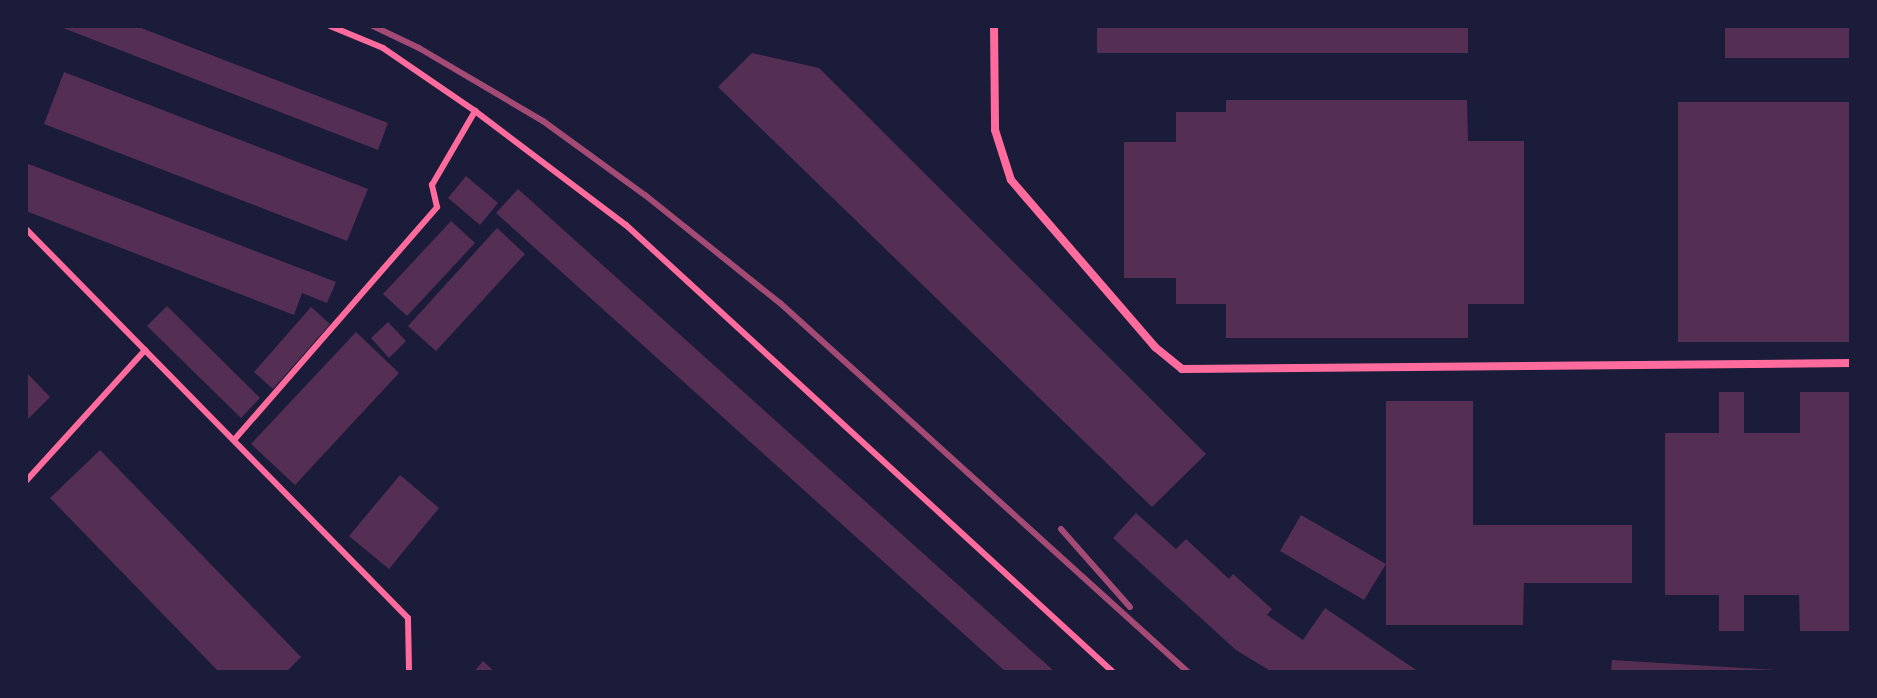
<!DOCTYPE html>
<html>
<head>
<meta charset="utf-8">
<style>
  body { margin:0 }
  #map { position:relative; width:1877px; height:698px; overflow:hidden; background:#1b1b3a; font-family:"IBM Plex Serif",serif }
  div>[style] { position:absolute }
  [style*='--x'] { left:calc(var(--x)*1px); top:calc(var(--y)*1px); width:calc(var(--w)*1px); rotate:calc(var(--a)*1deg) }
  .building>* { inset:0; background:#542f53 }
  .service>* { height:6px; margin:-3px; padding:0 3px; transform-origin:3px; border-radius:3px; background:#ff6b9d }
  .minor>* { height:8px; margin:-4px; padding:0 4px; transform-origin:4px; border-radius:4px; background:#ff6b9d }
  .rail>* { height:6px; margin:-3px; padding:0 3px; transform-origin:3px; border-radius:3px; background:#a44b75 }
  span { translate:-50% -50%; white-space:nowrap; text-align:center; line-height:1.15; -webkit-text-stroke:8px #1b1b3a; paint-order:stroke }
  .frame { position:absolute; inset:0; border:28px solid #1b1b3a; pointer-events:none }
</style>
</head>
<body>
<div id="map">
  <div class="building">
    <div style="clip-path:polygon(58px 26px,136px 26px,388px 123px,378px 150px)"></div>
    <div style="clip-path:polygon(1097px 26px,1468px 26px,1468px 53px,1097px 53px)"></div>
    <div style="clip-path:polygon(1725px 26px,1851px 26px,1851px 58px,1725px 58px)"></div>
    <div style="clip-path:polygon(752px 53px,819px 68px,1206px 454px,1152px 507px,718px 87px)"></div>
    <div style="clip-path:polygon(64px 72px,368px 189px,347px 241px,44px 124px)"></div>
    <div style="clip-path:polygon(1226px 100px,1467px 100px,1468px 141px,1524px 141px,1524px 304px,1468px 304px,1468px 338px,1226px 338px,1226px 304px,1176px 304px,1176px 278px,1124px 278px,1124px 142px,1176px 142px,1176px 112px,1226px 112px)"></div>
    <div style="clip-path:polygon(1678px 102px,1851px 102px,1851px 342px,1678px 342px)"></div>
    <div style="clip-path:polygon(26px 163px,336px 282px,327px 303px,302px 293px,294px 315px,26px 211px)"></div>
    <div style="clip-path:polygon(466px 176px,498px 203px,480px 225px,448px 198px)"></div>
    <div style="clip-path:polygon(518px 189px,1055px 672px,1006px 672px,496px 213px)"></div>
    <div style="clip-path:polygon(451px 221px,475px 243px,407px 316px,383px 294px)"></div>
    <div style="clip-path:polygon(497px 228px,525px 254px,436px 351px,408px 326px)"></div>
    <div style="clip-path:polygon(167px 306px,260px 398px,241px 418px,147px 326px)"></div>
    <div style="clip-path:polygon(311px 307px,330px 324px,273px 389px,254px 372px)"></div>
    <div style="clip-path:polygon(388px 322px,406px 341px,389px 358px,371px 338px)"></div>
    <div style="clip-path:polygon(356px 332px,399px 373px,295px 485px,251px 444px)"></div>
    <div style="clip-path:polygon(26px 372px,50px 397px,26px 421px)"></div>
    <div style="clip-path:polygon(1719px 392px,1744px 392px,1744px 433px,1800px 433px,1800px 392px,1851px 392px,1851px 631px,1800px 631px,1799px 595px,1744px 595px,1744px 631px,1719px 631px,1719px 595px,1665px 595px,1665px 433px,1719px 433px)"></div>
    <div style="clip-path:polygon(1386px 401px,1473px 401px,1473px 525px,1632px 525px,1632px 583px,1524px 583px,1523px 625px,1386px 625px)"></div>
    <div style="clip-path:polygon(100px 450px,301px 657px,286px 672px,219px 672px,50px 498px)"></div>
    <div style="clip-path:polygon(400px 475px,439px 508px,389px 569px,349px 536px)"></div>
    <div style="clip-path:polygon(1136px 513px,1176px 549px,1186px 539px,1229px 579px,1233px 574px,1272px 609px,1267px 615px,1303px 640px,1325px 608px,1419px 672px,1272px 672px,1236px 650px,1113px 538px)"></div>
    <div style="clip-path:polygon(1301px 515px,1386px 564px,1364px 600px,1280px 551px)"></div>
    <div style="clip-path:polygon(1612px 660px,1776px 670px,1776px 672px,1611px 672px)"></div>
    <div style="clip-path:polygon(483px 661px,495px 672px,474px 672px)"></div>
  </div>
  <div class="service">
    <div style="--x:330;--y:26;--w:57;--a:22.5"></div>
    <div style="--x:383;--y:48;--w:112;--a:34.4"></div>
    <div style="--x:475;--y:111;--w:189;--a:37.1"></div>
    <div style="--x:626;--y:225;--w:661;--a:42.55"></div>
    <div style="--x:26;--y:229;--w:545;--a:45.52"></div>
    <div style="--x:408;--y:618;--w:54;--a:88.9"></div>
    <div style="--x:234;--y:440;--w:309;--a:-48.9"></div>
    <div style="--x:437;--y:207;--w:23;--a:-103"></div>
    <div style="--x:432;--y:185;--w:86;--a:-59.8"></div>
    <div style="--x:26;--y:481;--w:177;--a:-47.7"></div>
  </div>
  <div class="minor">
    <div style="--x:994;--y:26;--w:104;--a:89.4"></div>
    <div style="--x:995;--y:130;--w:52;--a:72.3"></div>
    <div style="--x:1011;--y:180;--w:221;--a:49.2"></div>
    <div style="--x:1155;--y:347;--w:35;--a:39"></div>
    <div style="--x:1182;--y:369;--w:669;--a:-0.51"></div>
  </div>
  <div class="rail">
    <div style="--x:373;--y:26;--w:51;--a:25.6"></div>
    <div style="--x:419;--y:48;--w:144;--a:30.5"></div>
    <div style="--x:543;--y:121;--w:126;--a:36"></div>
    <div style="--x:645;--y:195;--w:173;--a:38.7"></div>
    <div style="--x:780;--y:303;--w:550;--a:42.13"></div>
    <div style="--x:1061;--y:529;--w:104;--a:48.5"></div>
  </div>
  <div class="frame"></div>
</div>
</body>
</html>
